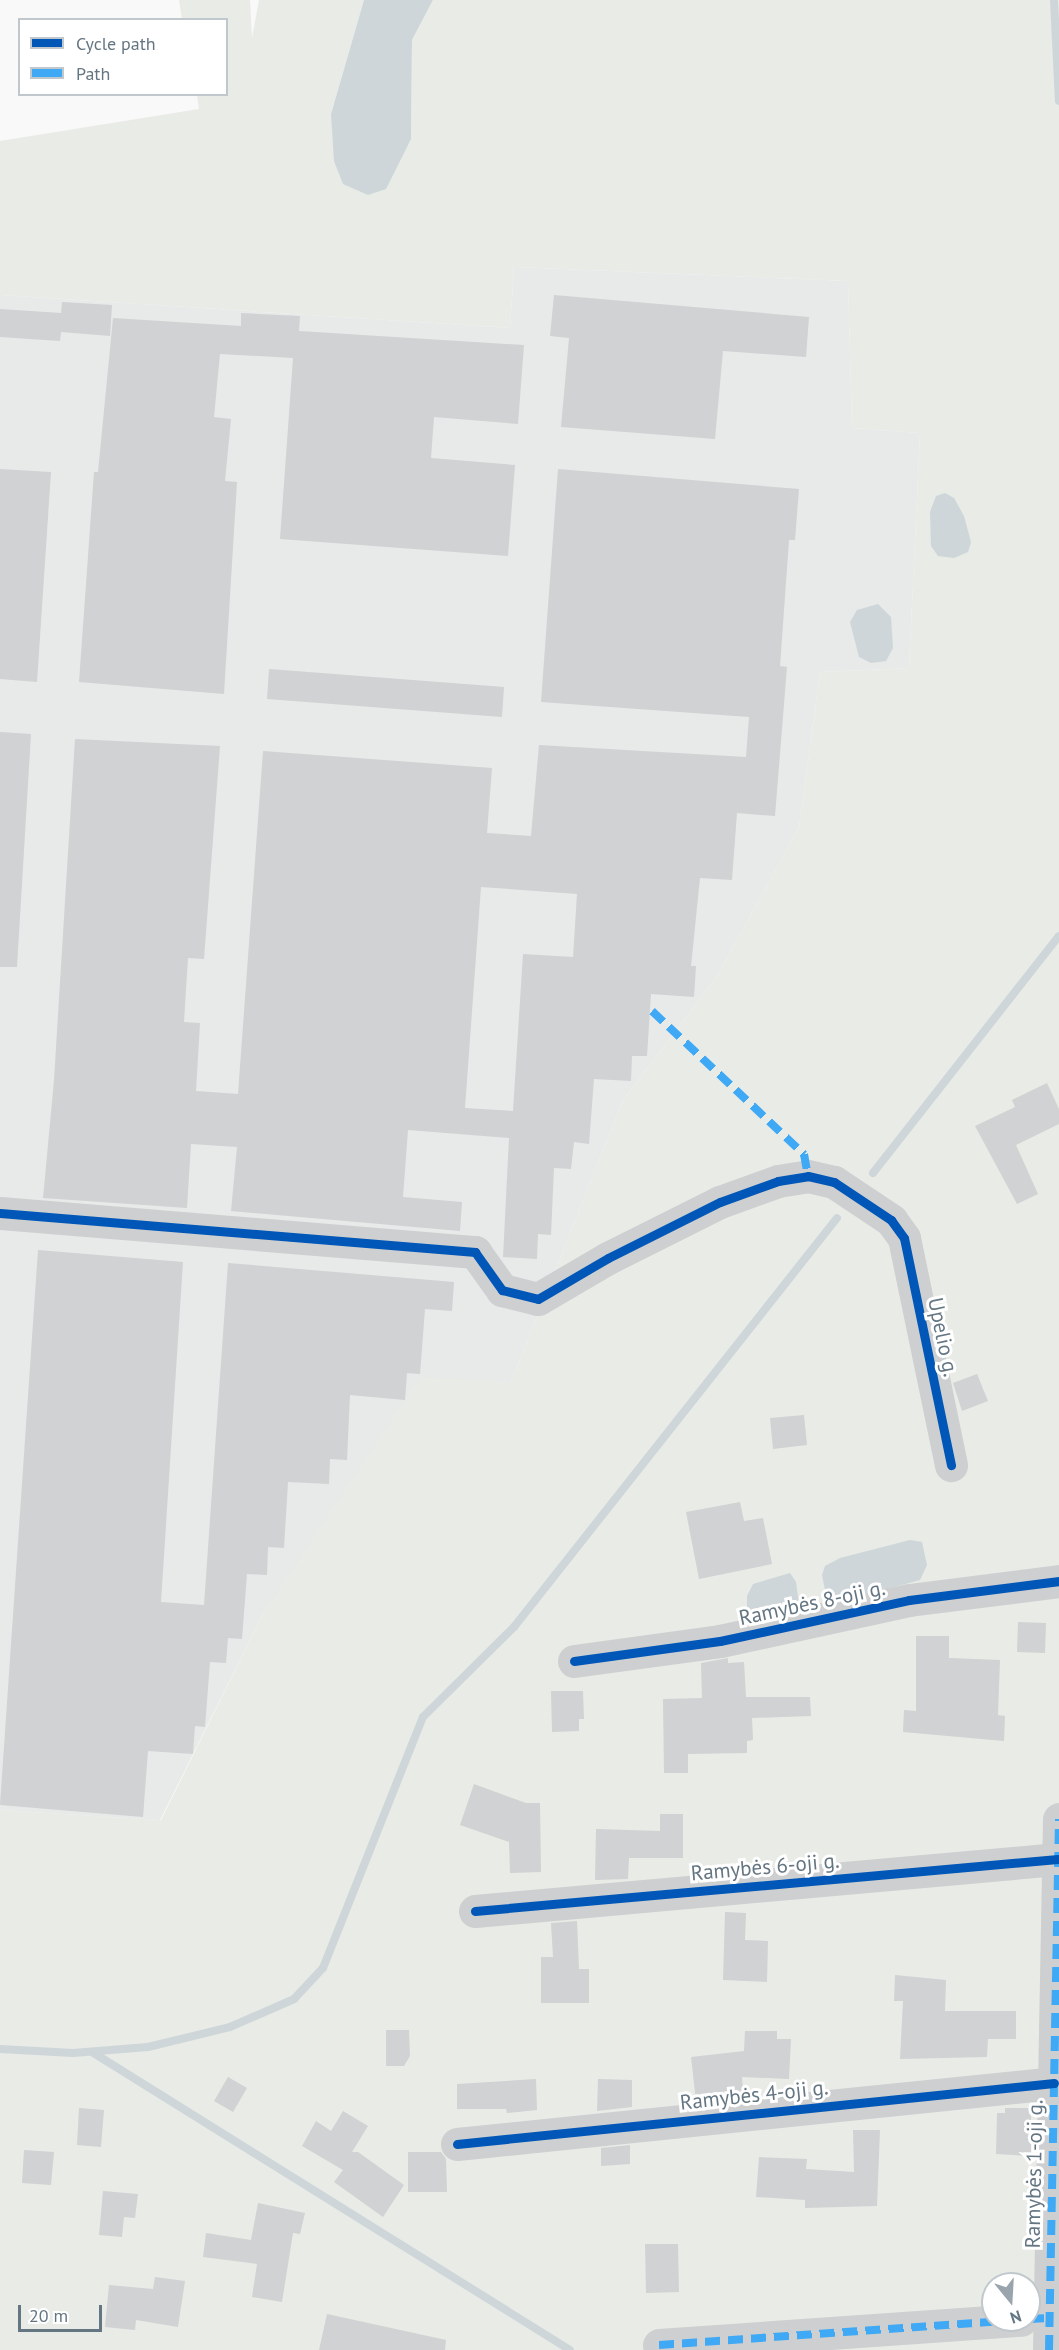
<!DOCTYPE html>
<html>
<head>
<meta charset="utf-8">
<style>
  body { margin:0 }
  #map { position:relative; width:1059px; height:2350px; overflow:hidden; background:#f9f9f9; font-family:"PT Sans",sans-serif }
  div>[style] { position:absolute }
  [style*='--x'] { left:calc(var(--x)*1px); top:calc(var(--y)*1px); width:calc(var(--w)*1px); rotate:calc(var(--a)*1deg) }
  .built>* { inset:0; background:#e8e9e9 }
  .green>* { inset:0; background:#e8ebe6 }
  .water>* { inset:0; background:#ced6d9 }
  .stream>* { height:8px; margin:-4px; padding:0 4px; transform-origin:4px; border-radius:4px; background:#ced6d9 }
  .building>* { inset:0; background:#d0d2d3 }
  .minor>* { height:33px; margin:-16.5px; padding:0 16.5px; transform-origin:16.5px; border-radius:16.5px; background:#cecfd0 }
  .quiet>* { height:8px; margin-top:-4px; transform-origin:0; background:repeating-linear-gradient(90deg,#3fa9f5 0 15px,transparent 0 23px) }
  .cycleway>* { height:9px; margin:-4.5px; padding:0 4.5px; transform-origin:4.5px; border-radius:4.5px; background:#0057b8 }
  span { translate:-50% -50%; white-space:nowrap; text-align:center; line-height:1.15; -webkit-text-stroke:6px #fff; paint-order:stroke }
  .street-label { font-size:21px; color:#657683 }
  .legend { position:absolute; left:18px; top:18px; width:210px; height:78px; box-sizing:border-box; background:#fff; border:2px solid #c1c8cd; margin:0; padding:8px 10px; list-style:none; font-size:18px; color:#657683 }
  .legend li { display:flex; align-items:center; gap:12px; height:30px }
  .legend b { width:30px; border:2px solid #c1c8cd }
  .north { position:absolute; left:981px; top:2272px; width:60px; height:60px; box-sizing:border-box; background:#fff; border:2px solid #c1c8cd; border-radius:50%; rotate:162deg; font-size:16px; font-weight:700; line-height:24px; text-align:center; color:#657683 }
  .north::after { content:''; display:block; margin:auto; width:21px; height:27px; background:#99a4ac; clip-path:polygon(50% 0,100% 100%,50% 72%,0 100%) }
  .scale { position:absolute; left:18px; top:2305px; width:84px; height:27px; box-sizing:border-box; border:3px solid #657683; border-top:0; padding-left:8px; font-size:18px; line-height:21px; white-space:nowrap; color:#657683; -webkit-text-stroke:4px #fff; paint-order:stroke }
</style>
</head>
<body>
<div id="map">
  <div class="built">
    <div style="clip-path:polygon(514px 267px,848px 281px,852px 428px,920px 433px,909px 668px,820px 672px,799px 827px,717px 976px,623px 1100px,511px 1382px,263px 1614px,160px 1820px,0 1810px,0 295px,510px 328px)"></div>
  </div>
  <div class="green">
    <div style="clip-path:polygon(evenodd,179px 0,250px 0,252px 38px,259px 0,364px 0,331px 114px,411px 139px,412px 40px,433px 0,1059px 0,1059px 2350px,0 2350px,0 1810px,161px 1820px,263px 1614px,421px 1376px,511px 1382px,623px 1100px,717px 976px,799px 827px,820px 672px,909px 668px,920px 433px,852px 428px,848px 281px,514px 267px,510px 328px,0 295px,0 141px,199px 109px,197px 95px,226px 94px,226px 20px,182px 19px,179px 0,993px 2284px,1029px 2284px,1029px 2320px,993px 2320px,993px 2284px)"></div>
  </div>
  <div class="water">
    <div style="clip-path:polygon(364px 0,433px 0,412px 40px,411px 139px,386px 189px,368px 195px,343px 184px,334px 161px,331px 114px)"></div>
    <div style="clip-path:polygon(945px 493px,954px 498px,964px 516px,971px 542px,968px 552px,954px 558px,938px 556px,931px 546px,930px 512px,936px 496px)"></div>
    <div style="clip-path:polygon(878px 604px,891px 617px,893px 648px,886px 661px,871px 663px,859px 657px,850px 622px,857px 610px)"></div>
    <div style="clip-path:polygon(910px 1540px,922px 1542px,927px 1565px,920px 1580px,844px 1601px,827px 1600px,822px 1575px,825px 1566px,840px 1558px)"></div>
    <div style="clip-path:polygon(790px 1573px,796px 1582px,799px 1604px,793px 1614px,753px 1622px,747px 1613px,747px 1596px,753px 1584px)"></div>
  </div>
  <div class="stream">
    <div style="--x:1054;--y:0;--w:101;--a:87.2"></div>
    <div style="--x:873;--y:1173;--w:301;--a:-51.9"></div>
    <div style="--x:0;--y:2049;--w:73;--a:3.1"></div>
    <div style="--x:73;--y:2053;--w:75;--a:-4.6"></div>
    <div style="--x:148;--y:2047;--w:84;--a:-13.7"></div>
    <div style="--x:230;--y:2027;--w:70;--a:-23.6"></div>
    <div style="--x:294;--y:1999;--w:42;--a:-46.9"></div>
    <div style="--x:323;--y:1968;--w:270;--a:-68.3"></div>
    <div style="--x:423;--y:1717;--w:128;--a:-44.7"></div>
    <div style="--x:514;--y:1627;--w:521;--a:-51.7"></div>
    <div style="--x:92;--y:2052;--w:563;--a:31.94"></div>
  </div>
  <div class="building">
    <div style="clip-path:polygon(554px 295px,809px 317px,806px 357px,723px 351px,715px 439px,561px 427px,569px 338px,550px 336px)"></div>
    <div style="clip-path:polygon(62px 302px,112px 305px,110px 336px,61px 332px,60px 341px,0 337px,0 309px,61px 313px)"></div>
    <div style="clip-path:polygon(241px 313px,300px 316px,299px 331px,524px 345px,518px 424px,434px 417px,431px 458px,515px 465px,508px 556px,280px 539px,293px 358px,220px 354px,214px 417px,231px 419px,225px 481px,237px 482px,224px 694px,79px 682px,94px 472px,98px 472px,113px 318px,241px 326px)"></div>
    <div style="clip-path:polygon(0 469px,51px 472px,37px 682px,0 679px)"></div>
    <div style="clip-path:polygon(evenodd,558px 469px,799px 489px,795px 540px,789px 540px,780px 666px,787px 667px,775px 816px,737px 813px,732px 880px,700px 878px,691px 966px,696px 966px,694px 997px,651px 994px,647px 1056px,632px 1056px,631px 1081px,594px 1079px,589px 1144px,574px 1142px,571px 1169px,554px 1168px,551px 1235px,538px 1234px,537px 1259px,503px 1257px,509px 1138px,408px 1130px,403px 1197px,462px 1202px,460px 1231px,231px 1211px,237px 1147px,191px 1144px,187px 1208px,43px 1198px,54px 1080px,75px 739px,220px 746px,204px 959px,188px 958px,184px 1022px,200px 1023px,196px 1091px,238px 1094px,263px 751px,492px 768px,487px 833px,531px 836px,539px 745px,746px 757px,749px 717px,541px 702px,558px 469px,481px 887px,577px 894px,573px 957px,523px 954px,513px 1111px,465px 1108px,481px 887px)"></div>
    <div style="clip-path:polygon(269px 669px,504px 687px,502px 717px,267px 699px)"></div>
    <div style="clip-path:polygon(0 732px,31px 734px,17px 967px,0 967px)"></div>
    <div style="clip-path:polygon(1047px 1083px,1059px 1109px,1059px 1124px,1016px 1145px,1038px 1194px,1017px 1204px,975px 1126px,1015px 1107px,1012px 1100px)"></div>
    <div style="clip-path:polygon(38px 1250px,183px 1262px,161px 1602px,204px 1605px,228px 1263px,454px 1282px,452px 1311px,425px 1309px,420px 1374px,407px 1373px,405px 1400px,350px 1395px,347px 1460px,330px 1459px,329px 1484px,288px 1482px,284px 1548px,268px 1547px,267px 1575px,247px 1574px,242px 1639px,228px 1638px,226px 1663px,210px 1662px,205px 1727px,195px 1726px,193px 1754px,148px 1751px,143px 1817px,0 1805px)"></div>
    <div style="clip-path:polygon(977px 1374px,988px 1401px,962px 1411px,953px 1383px)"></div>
    <div style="clip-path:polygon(804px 1415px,807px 1445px,773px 1449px,770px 1418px)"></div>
    <div style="clip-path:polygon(740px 1502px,744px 1521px,763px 1518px,772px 1564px,699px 1579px,686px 1512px)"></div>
    <div style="clip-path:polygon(1018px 1622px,1046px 1623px,1045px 1653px,1017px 1652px)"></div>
    <div style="clip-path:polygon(916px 1636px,949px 1636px,949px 1658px,1000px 1660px,998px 1715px,1005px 1716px,1004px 1741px,903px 1732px,904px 1710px,916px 1711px)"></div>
    <div style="clip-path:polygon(728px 1658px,728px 1663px,744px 1662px,746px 1697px,810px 1697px,811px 1716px,752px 1718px,753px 1740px,747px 1741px,747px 1753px,688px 1754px,688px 1773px,664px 1773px,663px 1699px,702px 1698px,701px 1663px)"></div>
    <div style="clip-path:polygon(551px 1691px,583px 1691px,584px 1719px,579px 1719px,579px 1731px,552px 1732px)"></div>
    <div style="clip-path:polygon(474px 1784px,526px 1803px,540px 1803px,541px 1872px,510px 1873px,509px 1842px,460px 1825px)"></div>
    <div style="clip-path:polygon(660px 1814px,683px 1814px,683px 1858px,629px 1858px,628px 1879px,595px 1880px,596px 1829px,660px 1831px)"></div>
    <div style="clip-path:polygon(725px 1912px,746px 1913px,745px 1940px,768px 1941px,767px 1982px,723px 1980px)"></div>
    <div style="clip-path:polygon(577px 1921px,579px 1969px,589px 1969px,589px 2003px,541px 2003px,541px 1957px,553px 1957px,551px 1923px)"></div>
    <div style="clip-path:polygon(895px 1975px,946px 1980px,945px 2011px,1016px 2011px,1016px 2039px,988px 2039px,987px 2057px,900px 2059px,903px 2001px,894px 2001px)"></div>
    <div style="clip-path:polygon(386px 2030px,409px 2030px,410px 2056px,404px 2066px,386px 2066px)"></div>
    <div style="clip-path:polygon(745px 2031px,777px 2031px,777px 2039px,791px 2039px,789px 2079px,742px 2077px,743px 2092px,696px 2101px,691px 2057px,744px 2051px)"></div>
    <div style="clip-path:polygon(228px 2077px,247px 2088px,233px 2112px,214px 2101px)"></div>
    <div style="clip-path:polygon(536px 2079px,537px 2110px,507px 2113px,506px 2109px,457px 2109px,457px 2084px)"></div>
    <div style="clip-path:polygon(598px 2079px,632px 2080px,632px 2107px,597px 2111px)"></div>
    <div style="clip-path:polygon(79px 2108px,104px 2110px,101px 2147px,77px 2145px)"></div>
    <div style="clip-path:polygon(1005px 2108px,1031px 2108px,1031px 2156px,996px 2154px,997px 2113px,1005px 2113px)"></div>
    <div style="clip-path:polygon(343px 2111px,368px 2126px,352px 2152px,358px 2152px,404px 2185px,383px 2217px,334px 2182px,343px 2170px,302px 2146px,316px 2121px,331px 2131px)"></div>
    <div style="clip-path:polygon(853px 2130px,880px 2130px,877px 2206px,805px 2208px,805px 2200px,756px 2197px,759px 2157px,807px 2159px,806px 2169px,854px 2172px)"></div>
    <div style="clip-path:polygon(630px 2145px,630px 2164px,601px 2166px,601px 2148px)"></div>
    <div style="clip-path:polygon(24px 2150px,54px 2152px,51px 2185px,22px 2183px)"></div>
    <div style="clip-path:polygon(408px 2152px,441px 2152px,446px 2159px,447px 2192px,408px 2192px)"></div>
    <div style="clip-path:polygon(103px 2191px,138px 2194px,135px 2218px,124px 2217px,122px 2237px,99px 2235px)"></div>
    <div style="clip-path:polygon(258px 2203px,305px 2213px,300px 2234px,293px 2233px,282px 2302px,252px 2297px,257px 2264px,203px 2257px,206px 2233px,251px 2240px)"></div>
    <div style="clip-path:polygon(645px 2244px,678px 2244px,679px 2292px,646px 2293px)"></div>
    <div style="clip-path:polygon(155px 2277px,185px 2281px,178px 2327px,136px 2320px,135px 2330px,105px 2327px,109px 2285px,153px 2289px)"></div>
    <div style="clip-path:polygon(327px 2314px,446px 2340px,445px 2350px,319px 2350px)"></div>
  </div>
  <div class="minor">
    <div style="--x:0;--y:1213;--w:477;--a:4.7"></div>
    <div style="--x:475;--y:1252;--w:47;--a:54.6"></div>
    <div style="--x:502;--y:1290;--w:37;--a:14"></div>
    <div style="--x:538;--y:1299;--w:81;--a:-30.4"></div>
    <div style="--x:608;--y:1258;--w:125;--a:-26.6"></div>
    <div style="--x:720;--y:1202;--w:62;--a:-19.9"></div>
    <div style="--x:778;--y:1181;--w:30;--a:-9"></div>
    <div style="--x:808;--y:1176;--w:27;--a:13"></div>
    <div style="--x:834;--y:1182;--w:69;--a:33.7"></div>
    <div style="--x:891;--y:1220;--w:22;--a:54"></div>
    <div style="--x:904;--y:1238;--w:232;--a:78.3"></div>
    <div style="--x:574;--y:1661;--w:147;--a:-7.8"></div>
    <div style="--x:720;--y:1641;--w:193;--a:-12.2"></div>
    <div style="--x:909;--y:1600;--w:151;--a:-7.2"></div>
    <div style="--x:475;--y:1911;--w:585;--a:-5.1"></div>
    <div style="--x:457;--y:2144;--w:600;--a:-5.83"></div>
    <div style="--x:659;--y:2345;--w:363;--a:-4"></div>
    <div style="--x:1049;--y:2350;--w:531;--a:-88.92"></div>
  </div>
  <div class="quiet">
    <div style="--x:652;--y:1011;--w:209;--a:43.3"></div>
    <div style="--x:804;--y:1154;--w:22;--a:80"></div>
    <div style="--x:1029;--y:2319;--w:20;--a:-3"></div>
    <div style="--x:659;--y:2345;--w:363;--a:-4"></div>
    <div style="--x:1049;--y:2350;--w:531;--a:-88.92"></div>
  </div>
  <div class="cycleway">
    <div style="--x:0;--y:1213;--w:477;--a:4.7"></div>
    <div style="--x:475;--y:1252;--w:47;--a:54.6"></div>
    <div style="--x:502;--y:1290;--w:37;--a:14"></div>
    <div style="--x:538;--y:1299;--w:81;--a:-30.4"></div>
    <div style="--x:608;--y:1258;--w:125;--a:-26.6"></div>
    <div style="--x:720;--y:1202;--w:62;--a:-19.9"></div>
    <div style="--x:778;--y:1181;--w:30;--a:-9"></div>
    <div style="--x:808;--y:1176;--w:27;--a:13"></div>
    <div style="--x:834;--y:1182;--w:69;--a:33.7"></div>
    <div style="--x:891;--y:1220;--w:22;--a:54"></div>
    <div style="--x:904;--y:1238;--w:232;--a:78.3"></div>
    <div style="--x:574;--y:1661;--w:147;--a:-7.8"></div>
    <div style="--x:720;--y:1641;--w:193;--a:-12.2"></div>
    <div style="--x:909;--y:1600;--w:151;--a:-7.2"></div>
    <div style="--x:475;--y:1911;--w:585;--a:-5.1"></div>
    <div style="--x:457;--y:2144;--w:600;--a:-5.83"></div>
  </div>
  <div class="street-label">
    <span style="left:943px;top:1337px;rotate:78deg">Upelio g.</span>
    <span style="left:812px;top:1603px;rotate:-12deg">Ramybės 8-oji g.</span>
    <span style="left:765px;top:1867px;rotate:-5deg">Ramybės 6-oji g.</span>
    <span style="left:754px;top:2095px;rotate:-6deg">Ramybės 4-oji g.</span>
    <span style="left:1034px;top:2174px;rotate:-89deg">Ramybės 1-oji g.</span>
  </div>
  <ul class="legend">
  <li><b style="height:8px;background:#0057b8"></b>Cycle path</li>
  <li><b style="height:8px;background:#3fa9f5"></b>Path</li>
  </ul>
  <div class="north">N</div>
  <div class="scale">20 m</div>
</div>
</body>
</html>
